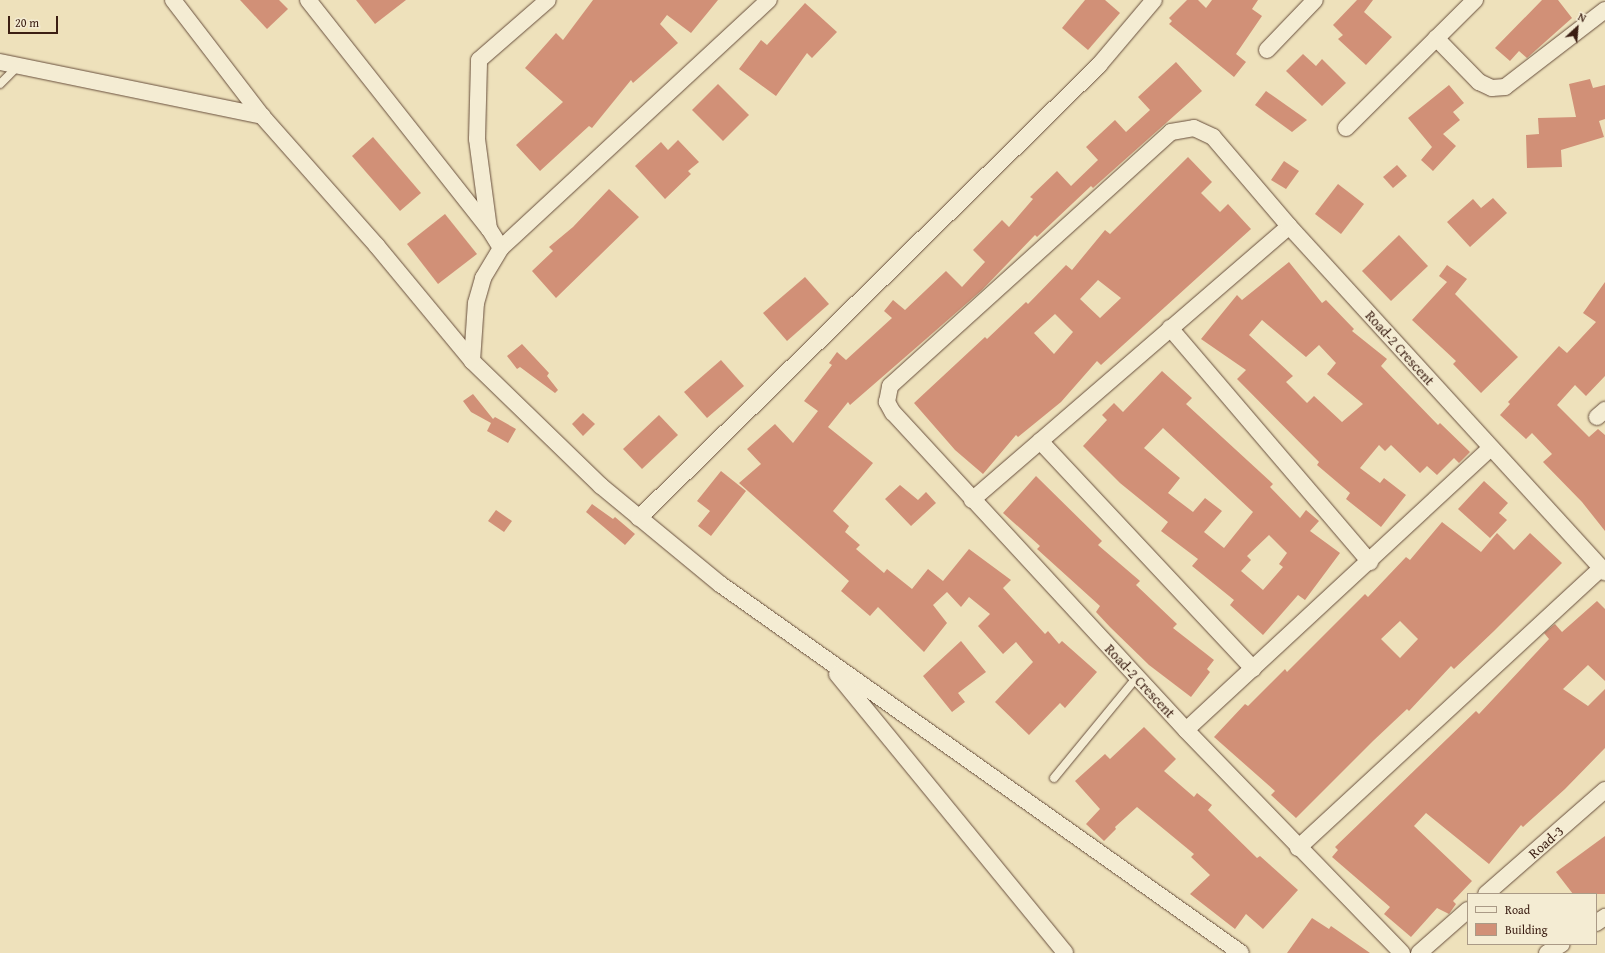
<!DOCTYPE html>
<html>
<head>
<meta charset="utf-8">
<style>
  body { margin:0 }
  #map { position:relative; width:1605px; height:953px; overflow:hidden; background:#eee1bb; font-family:"Gentium Book Plus",serif }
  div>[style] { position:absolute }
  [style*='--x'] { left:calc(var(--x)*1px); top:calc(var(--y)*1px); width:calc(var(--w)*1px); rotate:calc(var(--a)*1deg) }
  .building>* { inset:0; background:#d19077 }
  .roads { filter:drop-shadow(0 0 1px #684f3d) drop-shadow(0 0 1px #684f3d) }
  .lane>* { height:8px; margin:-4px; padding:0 4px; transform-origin:4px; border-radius:4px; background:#f4ecd3 }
  .street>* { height:16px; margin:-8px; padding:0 8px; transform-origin:8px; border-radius:8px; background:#f4ecd3 }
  span { translate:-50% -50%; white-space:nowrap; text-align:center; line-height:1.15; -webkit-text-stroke:3px #f4ecd3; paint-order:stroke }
  .street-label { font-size:14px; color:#3b1e13 }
  .legend { position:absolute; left:1467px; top:893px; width:130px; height:52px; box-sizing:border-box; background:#f4ecd3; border:1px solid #aa9a86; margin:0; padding:5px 7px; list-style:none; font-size:12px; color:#3b1e13 }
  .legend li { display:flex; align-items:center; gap:8px; height:20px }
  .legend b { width:20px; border:1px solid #aa9a86 }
  .north { position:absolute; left:1557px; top:8px; width:40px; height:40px; -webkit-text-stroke:3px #f4ecd3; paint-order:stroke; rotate:26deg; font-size:11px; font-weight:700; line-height:16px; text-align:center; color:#3b1e13 }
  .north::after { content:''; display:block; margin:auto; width:14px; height:18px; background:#3b1e13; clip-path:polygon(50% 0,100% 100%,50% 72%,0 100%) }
  .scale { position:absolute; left:8px; top:16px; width:50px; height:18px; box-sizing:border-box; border:2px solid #3b1e13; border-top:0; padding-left:5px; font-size:12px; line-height:14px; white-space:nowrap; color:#3b1e13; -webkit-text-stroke:3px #f4ecd3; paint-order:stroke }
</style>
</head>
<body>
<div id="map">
  <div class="building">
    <div style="clip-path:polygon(240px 0,279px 0,288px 9px,267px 29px)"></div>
    <div style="clip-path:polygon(356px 0,406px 0,375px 24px)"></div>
    <div style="clip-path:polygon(593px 0,718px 0,691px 33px,667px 15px,660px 24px,678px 43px,633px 83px,631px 80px,592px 128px,589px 126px,540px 171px,516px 145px,563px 102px,525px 68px,556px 33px,563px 40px)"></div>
    <div style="clip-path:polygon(1085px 0,1105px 0,1120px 13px,1088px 50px,1062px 28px)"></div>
    <div style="clip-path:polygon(1187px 0,1198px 0,1206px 8px,1212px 0,1258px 0,1252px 9px,1262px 16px,1236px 54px,1246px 62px,1234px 77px,1169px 24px,1172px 21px,1169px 18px)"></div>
    <div style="clip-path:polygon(1357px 0,1373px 0,1364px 12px,1392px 37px,1366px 65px,1338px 39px,1343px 35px,1333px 25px)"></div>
    <div style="clip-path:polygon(1542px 0,1558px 0,1572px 18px,1527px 58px,1519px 51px,1510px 61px,1495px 48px)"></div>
    <div style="clip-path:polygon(805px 3px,837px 32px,812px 58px,807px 53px,776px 96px,739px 69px,761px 40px,767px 45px)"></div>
    <div style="clip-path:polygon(1303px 54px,1316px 66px,1322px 59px,1346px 83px,1322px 106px,1286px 71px)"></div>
    <div style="clip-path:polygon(1176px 62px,1202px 91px,1093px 188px,1091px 186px,1037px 237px,1035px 235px,982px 290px,926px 339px,850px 405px,848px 402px,828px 427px,873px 463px,833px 511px,849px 526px,845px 532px,860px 545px,856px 549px,884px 573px,887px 569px,912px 589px,928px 569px,943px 581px,969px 549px,1011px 580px,1003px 588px,1045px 634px,1048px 631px,1059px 644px,1062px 641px,1097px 672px,1065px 708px,1060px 703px,1029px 735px,995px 702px,1033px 662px,1016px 642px,1003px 654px,978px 626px,990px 614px,969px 597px,961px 607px,947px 592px,933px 605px,947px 623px,924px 652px,878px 607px,870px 616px,841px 591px,849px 581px,739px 483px,761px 464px,747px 449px,775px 424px,793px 443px,818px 411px,804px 401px,832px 365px,829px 363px,837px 352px,846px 360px,892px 318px,884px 311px,893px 300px,905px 310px,946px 271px,962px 287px,985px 262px,973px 250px,1002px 220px,1009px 227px,1033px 199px,1030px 197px,1057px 171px,1071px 186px,1098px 160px,1086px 147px,1115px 120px,1126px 132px,1150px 110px,1138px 97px)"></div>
    <div style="clip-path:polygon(1590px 79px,1593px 88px,1605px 85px,1605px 119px,1599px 121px,1604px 137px,1561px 150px,1562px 167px,1527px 168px,1526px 135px,1539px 134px,1538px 118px,1576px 117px,1569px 84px)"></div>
    <div style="clip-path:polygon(718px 84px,749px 115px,723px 141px,692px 110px)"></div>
    <div style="clip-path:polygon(1449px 85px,1464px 103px,1453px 112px,1460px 120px,1443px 134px,1456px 146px,1433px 171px,1421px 160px,1432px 147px,1408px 118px)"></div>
    <div style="clip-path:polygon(1266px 91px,1303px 117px,1307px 120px,1292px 132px,1255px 105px)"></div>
    <div style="clip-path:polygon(373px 137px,421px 193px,400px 211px,352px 156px)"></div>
    <div style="clip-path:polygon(678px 140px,699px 162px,688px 171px,691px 174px,665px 199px,635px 166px,661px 142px,668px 150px)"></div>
    <div style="clip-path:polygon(evenodd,1188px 157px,1212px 182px,1201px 193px,1220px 212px,1228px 204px,1251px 229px,1101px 365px,1097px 361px,1061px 402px,1018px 437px,1016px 435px,983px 474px,955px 450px,914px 403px,985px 337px,987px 339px,1026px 302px,1028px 304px,1066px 265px,1072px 270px,1105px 230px,1110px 234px,1188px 157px,1098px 280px,1121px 298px,1100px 318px,1080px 299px,1098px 280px,1188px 157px,1055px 314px,1073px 332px,1054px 354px,1034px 333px,1055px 314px)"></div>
    <div style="clip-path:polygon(1284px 161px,1299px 171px,1286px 189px,1271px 180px)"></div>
    <div style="clip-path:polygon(1397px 165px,1407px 176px,1393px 188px,1383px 177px)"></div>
    <div style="clip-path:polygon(1338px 184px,1364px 204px,1341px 234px,1315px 214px)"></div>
    <div style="clip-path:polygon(609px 189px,639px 217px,556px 298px,532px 271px,553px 251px,549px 247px,573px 227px)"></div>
    <div style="clip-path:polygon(1493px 198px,1507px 213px,1470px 247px,1447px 222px,1473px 199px,1481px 208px)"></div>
    <div style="clip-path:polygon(445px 214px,477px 254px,438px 284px,407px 244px)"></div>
    <div style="clip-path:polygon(1399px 235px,1428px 266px,1391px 301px,1362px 271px)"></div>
    <div style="clip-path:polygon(evenodd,1289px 262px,1322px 303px,1326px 300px,1354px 329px,1352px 331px,1387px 359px,1381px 366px,1438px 425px,1440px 423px,1470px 452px,1459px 463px,1454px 458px,1437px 475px,1427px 466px,1420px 473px,1391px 445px,1385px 451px,1379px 445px,1360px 468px,1380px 483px,1384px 478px,1406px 495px,1381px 527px,1346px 499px,1350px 493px,1317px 465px,1319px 462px,1237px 379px,1246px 370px,1201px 339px,1237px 295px,1242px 300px,1289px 262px,1262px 320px,1306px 357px,1319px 345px,1336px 363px,1327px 374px,1363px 404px,1342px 422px,1314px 396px,1307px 403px,1286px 382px,1293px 376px,1249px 335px,1262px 320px)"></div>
    <div style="clip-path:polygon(1447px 265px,1467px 279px,1455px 294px,1518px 357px,1481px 393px,1453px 364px,1456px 361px,1412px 320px,1447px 282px,1439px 276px)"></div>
    <div style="clip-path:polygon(805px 277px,829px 304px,787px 341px,763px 313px)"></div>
    <div style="clip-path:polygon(1605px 282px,1605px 376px,1586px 396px,1575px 385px,1557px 405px,1589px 437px,1598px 429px,1605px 435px,1605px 531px,1582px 502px,1543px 462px,1552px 454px,1532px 433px,1526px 439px,1500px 415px,1510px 404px,1508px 402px,1559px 346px,1567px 353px,1596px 322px,1583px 313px)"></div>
    <div style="clip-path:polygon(522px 344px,549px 373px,547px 376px,558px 390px,555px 393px,520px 367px,517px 369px,507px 356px)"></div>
    <div style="clip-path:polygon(721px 360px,744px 386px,707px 418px,684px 392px)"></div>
    <div style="clip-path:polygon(evenodd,1162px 371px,1192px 398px,1186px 404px,1273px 484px,1270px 487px,1300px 518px,1306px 510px,1319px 521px,1310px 531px,1340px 553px,1305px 600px,1298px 595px,1263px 635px,1230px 605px,1234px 600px,1192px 566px,1198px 559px,1161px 531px,1168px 522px,1120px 483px,1083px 446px,1107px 420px,1102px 415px,1114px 403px,1123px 412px,1162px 371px,1163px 428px,1253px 512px,1224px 548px,1204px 532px,1222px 511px,1205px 498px,1193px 512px,1168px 493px,1180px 478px,1144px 448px,1163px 428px,1162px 371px,1269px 535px,1287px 553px,1279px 564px,1283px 567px,1263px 590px,1241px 571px,1251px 560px,1247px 556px,1269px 535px)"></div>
    <div style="clip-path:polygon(473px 394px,493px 419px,495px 417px,516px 429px,508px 443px,487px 431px,491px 423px,471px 412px,463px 401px)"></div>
    <div style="clip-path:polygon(583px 413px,595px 424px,583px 436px,572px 424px)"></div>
    <div style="clip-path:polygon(659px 415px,678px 435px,642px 469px,623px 449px)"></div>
    <div style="clip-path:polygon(721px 471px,746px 491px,711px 536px,698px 526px,710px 511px,697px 501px)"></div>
    <div style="clip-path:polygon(1036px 476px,1102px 541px,1098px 545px,1140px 581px,1136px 585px,1177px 624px,1173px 628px,1214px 660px,1207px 669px,1210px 672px,1191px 697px,1149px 665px,1110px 627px,1096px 612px,1100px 606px,1037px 549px,1040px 546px,1003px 513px)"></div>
    <div style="clip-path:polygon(1484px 481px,1508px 503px,1499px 513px,1507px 520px,1490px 538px,1458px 509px)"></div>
    <div style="clip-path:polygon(900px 485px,918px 500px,926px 492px,936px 503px,911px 526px,885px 499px)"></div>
    <div style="clip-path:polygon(592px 504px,613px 519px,615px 517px,635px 534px,625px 545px,586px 512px)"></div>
    <div style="clip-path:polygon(496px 510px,512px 521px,504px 532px,488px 521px)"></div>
    <div style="clip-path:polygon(evenodd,1442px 522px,1481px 552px,1497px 533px,1514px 550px,1530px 533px,1562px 563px,1494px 631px,1454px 669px,1451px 666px,1409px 711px,1407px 709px,1373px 741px,1296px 818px,1271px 795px,1275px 791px,1214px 737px,1245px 704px,1248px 706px,1285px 669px,1287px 672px,1365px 594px,1368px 597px,1406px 557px,1410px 560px,1442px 522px,1400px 621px,1418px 639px,1400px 658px,1381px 639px,1400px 621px)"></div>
    <div style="clip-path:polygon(1597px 601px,1605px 609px,1605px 681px,1588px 665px,1563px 689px,1588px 706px,1605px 689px,1605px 748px,1565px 789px,1523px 827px,1521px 825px,1489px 864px,1426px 813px,1414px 826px,1472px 881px,1453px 901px,1456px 904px,1449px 914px,1437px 908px,1411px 937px,1384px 914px,1390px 907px,1332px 857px,1338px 850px,1335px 847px,1476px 711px,1479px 714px,1549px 639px,1544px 633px,1555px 624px,1562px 632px)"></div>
    <div style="clip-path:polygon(961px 641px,986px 672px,958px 693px,965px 702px,952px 712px,923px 676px)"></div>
    <div style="clip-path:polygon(1144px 727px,1176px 759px,1164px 771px,1194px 797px,1197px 793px,1212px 805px,1208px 810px,1257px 858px,1260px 856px,1298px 890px,1263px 929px,1246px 914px,1235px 929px,1190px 894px,1210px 875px,1191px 857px,1194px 854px,1137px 807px,1115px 827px,1116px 829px,1104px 841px,1086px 824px,1100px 809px,1075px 781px,1105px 754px,1110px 759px)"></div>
    <div style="clip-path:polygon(1605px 836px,1605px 894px,1573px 894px,1556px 872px)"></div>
    <div style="clip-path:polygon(1312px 918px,1329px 929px,1331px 926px,1370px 953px,1287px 953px)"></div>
  </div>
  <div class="roads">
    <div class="lane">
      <div style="--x:0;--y:84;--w:25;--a:-45"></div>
      <div style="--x:1054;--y:778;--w:131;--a:-50.6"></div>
    </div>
    <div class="street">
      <div style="--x:173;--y:0;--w:146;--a:52.5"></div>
      <div style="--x:308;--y:0;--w:292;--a:51.7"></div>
      <div style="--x:1436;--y:38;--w:62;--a:45.7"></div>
      <div style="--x:1479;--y:82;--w:14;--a:25"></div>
      <div style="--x:1492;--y:88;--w:13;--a:-4"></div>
      <div style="--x:1505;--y:87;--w:126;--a:-37.6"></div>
      <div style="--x:1267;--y:50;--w:69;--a:-46.2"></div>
      <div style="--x:0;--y:62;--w:268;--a:11.6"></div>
      <div style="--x:262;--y:116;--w:174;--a:48.5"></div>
      <div style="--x:377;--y:246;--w:149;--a:50.4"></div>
      <div style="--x:472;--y:361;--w:180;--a:44.1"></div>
      <div style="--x:601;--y:486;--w:154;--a:39.5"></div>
      <div style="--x:720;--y:584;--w:638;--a:35.31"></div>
      <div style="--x:1346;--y:128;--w:182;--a:-44.8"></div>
      <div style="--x:501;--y:248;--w:365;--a:-42.8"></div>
      <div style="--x:1170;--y:328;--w:308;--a:49.5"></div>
      <div style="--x:472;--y:361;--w:58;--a:-86.1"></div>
      <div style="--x:476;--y:303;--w:26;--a:-74"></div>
      <div style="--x:483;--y:278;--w:35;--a:-59"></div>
      <div style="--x:501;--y:248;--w:22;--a:-122"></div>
      <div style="--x:489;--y:229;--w:91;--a:-97.6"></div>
      <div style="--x:477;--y:139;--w:79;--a:-88.5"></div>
      <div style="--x:479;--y:60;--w:91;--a:-41"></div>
      <div style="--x:1597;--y:417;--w:11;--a:-41"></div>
      <div style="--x:1040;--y:441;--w:312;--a:46.9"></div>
      <div style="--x:972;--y:500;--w:419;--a:-40.8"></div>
      <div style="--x:639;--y:518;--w:646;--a:-44.56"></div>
      <div style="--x:1099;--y:65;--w:85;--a:-49.8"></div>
      <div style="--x:837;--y:674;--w:360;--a:50.7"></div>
      <div style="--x:1186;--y:730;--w:415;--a:-42.8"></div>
      <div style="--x:1298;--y:848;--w:413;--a:-42.7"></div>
      <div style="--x:1486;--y:894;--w:158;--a:-41.2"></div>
      <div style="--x:1596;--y:923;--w:11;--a:-34"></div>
      <div style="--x:1402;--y:953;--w:310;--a:-134.1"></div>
      <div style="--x:1186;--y:730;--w:432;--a:-132.7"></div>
      <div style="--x:893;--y:413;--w:13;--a:-119"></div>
      <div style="--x:887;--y:402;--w:16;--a:-79"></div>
      <div style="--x:890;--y:386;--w:379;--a:-42.1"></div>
      <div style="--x:1171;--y:132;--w:23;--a:-10"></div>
      <div style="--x:1194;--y:128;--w:21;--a:25"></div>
      <div style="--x:1213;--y:137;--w:117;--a:49.5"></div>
      <div style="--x:1289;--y:226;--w:469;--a:47.6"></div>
      <div style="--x:1419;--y:953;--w:65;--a:-41.3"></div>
      <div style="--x:1547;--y:953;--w:17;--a:-31"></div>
    </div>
  </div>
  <div class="street-label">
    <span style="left:1400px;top:348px;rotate:48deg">Road-2 Crescent</span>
    <span style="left:1140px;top:681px;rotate:47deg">Road-2 Crescent</span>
    <span style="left:1546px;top:842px;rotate:-41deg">Road-3</span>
  </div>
  <ul class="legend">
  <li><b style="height:5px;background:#f4ecd3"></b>Road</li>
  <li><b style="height:11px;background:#d19077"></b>Building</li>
  </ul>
  <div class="north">N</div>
  <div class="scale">20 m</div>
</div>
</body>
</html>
